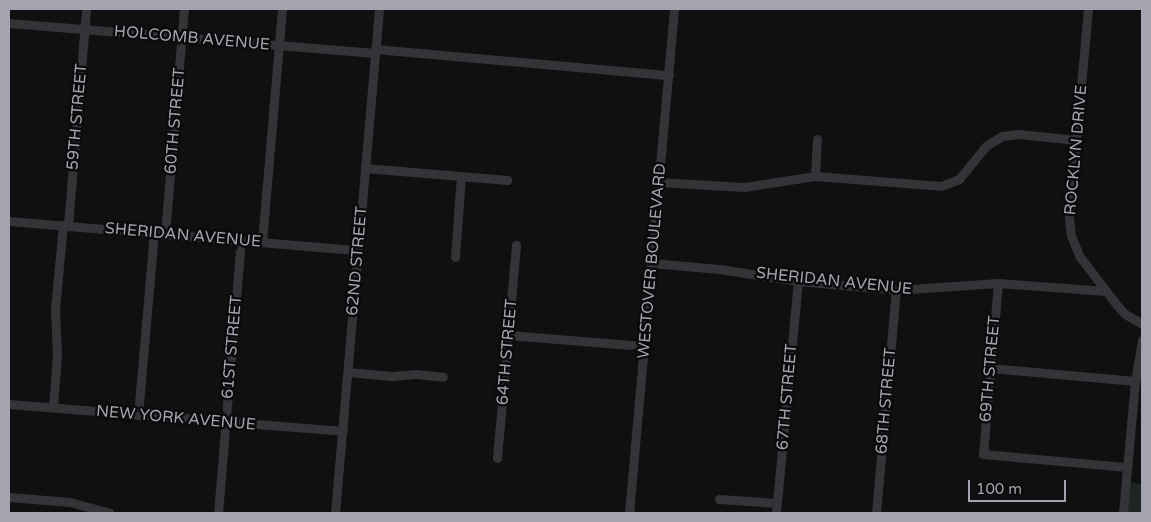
<!DOCTYPE html>
<html>
<head>
<meta charset="utf-8">
<style>
  body { margin:0 }
  #map { position:relative; width:1151px; height:522px; overflow:hidden; background:#101011; font-family:"Varela Round",sans-serif }
  div>[style] { position:absolute }
  [style*='--x'] { left:calc(var(--x)*1px); top:calc(var(--y)*1px); width:calc(var(--w)*1px); rotate:calc(var(--a)*1deg) }
  .green>* { inset:0; background:#1f2521 }
  .minor>* { height:9px; margin:-4.5px; padding:0 4.5px; transform-origin:4.5px; border-radius:4.5px; background:#343438 }
  span { translate:-50% -50%; white-space:nowrap; text-align:center; line-height:1.15; -webkit-text-stroke:5px #0b0b0c; paint-order:stroke }
  .street-label { font-size:16px; color:#a3a4b0 }
  .frame { position:absolute; inset:0; border:10px solid #a3a4b0; pointer-events:none }
  .scale { position:absolute; left:968px; top:480px; width:98px; height:22px; box-sizing:border-box; border:2px solid #a3a4b0; border-top:0; padding-left:6px; font-size:15px; line-height:18px; white-space:nowrap; color:#a3a4b0; -webkit-text-stroke:4px #0b0b0c; paint-order:stroke }
</style>
</head>
<body>
<div id="map">
  <div class="green">
    <div style="clip-path:polygon(1126px 482px,1142px 484px,1142px 513px,1123px 513px)"></div>
  </div>
  <div class="minor">
    <div style="--x:1088;--y:9;--w:210;--a:95.2"></div>
    <div style="--x:1069;--y:218;--w:18;--a:84"></div>
    <div style="--x:1071;--y:236;--w:23;--a:67"></div>
    <div style="--x:1080;--y:257;--w:59;--a:52.5"></div>
    <div style="--x:1116;--y:304;--w:13;--a:48"></div>
    <div style="--x:1125;--y:314;--w:20;--a:30"></div>
    <div style="--x:9;--y:23;--w:367;--a:4.7"></div>
    <div style="--x:375;--y:49;--w:295;--a:5.1"></div>
    <div style="--x:365;--y:168;--w:143;--a:4.8"></div>
    <div style="--x:815;--y:176;--w:37;--a:-87"></div>
    <div style="--x:659;--y:182;--w:85;--a:3.4"></div>
    <div style="--x:744;--y:187;--w:72;--a:-8.8"></div>
    <div style="--x:815;--y:176;--w:126;--a:4.5"></div>
    <div style="--x:941;--y:186;--w:19;--a:-21"></div>
    <div style="--x:959;--y:179;--w:43;--a:-50.7"></div>
    <div style="--x:986;--y:146;--w:19;--a:-32"></div>
    <div style="--x:1002;--y:136;--w:17;--a:-7"></div>
    <div style="--x:1019;--y:134;--w:58;--a:5.9"></div>
    <div style="--x:9;--y:221;--w:350;--a:4.8"></div>
    <div style="--x:68;--y:225;--w:217;--a:-85.2"></div>
    <div style="--x:165;--y:234;--w:226;--a:-85.2"></div>
    <div style="--x:262;--y:242;--w:234;--a:-85.1"></div>
    <div style="--x:455;--y:257;--w:81;--a:-85.8"></div>
    <div style="--x:651;--y:263;--w:68;--a:5"></div>
    <div style="--x:719;--y:269;--w:80;--a:8.6"></div>
    <div style="--x:798;--y:281;--w:98;--a:5.2"></div>
    <div style="--x:896;--y:290;--w:102;--a:-3.9"></div>
    <div style="--x:998;--y:283;--w:108;--a:4.2"></div>
    <div style="--x:998;--y:283;--w:172;--a:95"></div>
    <div style="--x:983;--y:454;--w:145;--a:5.2"></div>
    <div style="--x:508;--y:335;--w:136;--a:4.6"></div>
    <div style="--x:990;--y:368;--w:146;--a:5.1"></div>
    <div style="--x:348;--y:372;--w:44;--a:5.2"></div>
    <div style="--x:392;--y:376;--w:24;--a:-5"></div>
    <div style="--x:416;--y:374;--w:27;--a:6"></div>
    <div style="--x:9;--y:404;--w:335;--a:4.6"></div>
    <div style="--x:53;--y:407;--w:52;--a:-85.6"></div>
    <div style="--x:57;--y:355;--w:46;--a:-92.5"></div>
    <div style="--x:55;--y:309;--w:84;--a:-84.6"></div>
    <div style="--x:138;--y:415;--w:183;--a:-85"></div>
    <div style="--x:497;--y:458;--w:214;--a:-84.9"></div>
    <div style="--x:9;--y:497;--w:61;--a:4.7"></div>
    <div style="--x:70;--y:502;--w:41;--a:15.4"></div>
    <div style="--x:719;--y:499;--w:58;--a:3.9"></div>
    <div style="--x:218;--y:513;--w:274;--a:-85.2"></div>
    <div style="--x:335;--y:513;--w:506;--a:-85.01"></div>
    <div style="--x:629;--y:513;--w:506;--a:-84.9"></div>
    <div style="--x:776;--y:513;--w:233;--a:-84.6"></div>
    <div style="--x:876;--y:513;--w:224;--a:-84.9"></div>
    <div style="--x:1123;--y:513;--w:133;--a:-84.8"></div>
    <div style="--x:1135;--y:381;--w:42;--a:-80.3"></div>
  </div>
  <div class="street-label">
    <span style="left:192px;top:38px;rotate:5deg">HOLCOMB AVENUE</span>
    <span style="left:77px;top:117px;rotate:-85deg">59TH STREET</span>
    <span style="left:175px;top:121px;rotate:-85deg">60TH STREET</span>
    <span style="left:1076px;top:150px;rotate:-85deg">ROCKLYN DRIVE</span>
    <span style="left:183px;top:235px;rotate:5deg">SHERIDAN AVENUE</span>
    <span style="left:357px;top:261px;rotate:-85deg">62ND STREET</span>
    <span style="left:652px;top:261px;rotate:-85deg">WESTOVER BOULEVARD</span>
    <span style="left:834px;top:281px;rotate:6deg">SHERIDAN AVENUE</span>
    <span style="left:232px;top:347px;rotate:-85deg">61ST STREET</span>
    <span style="left:507px;top:352px;rotate:-85deg">64TH STREET</span>
    <span style="left:990px;top:369px;rotate:-85deg">69TH STREET</span>
    <span style="left:787px;top:397px;rotate:-85deg">67TH STREET</span>
    <span style="left:886px;top:401px;rotate:-85deg">68TH STREET</span>
    <span style="left:176px;top:418px;rotate:5deg">NEW YORK AVENUE</span>
  </div>
  <div class="frame"></div>
  <div class="scale">100 m</div>
</div>
</body>
</html>
